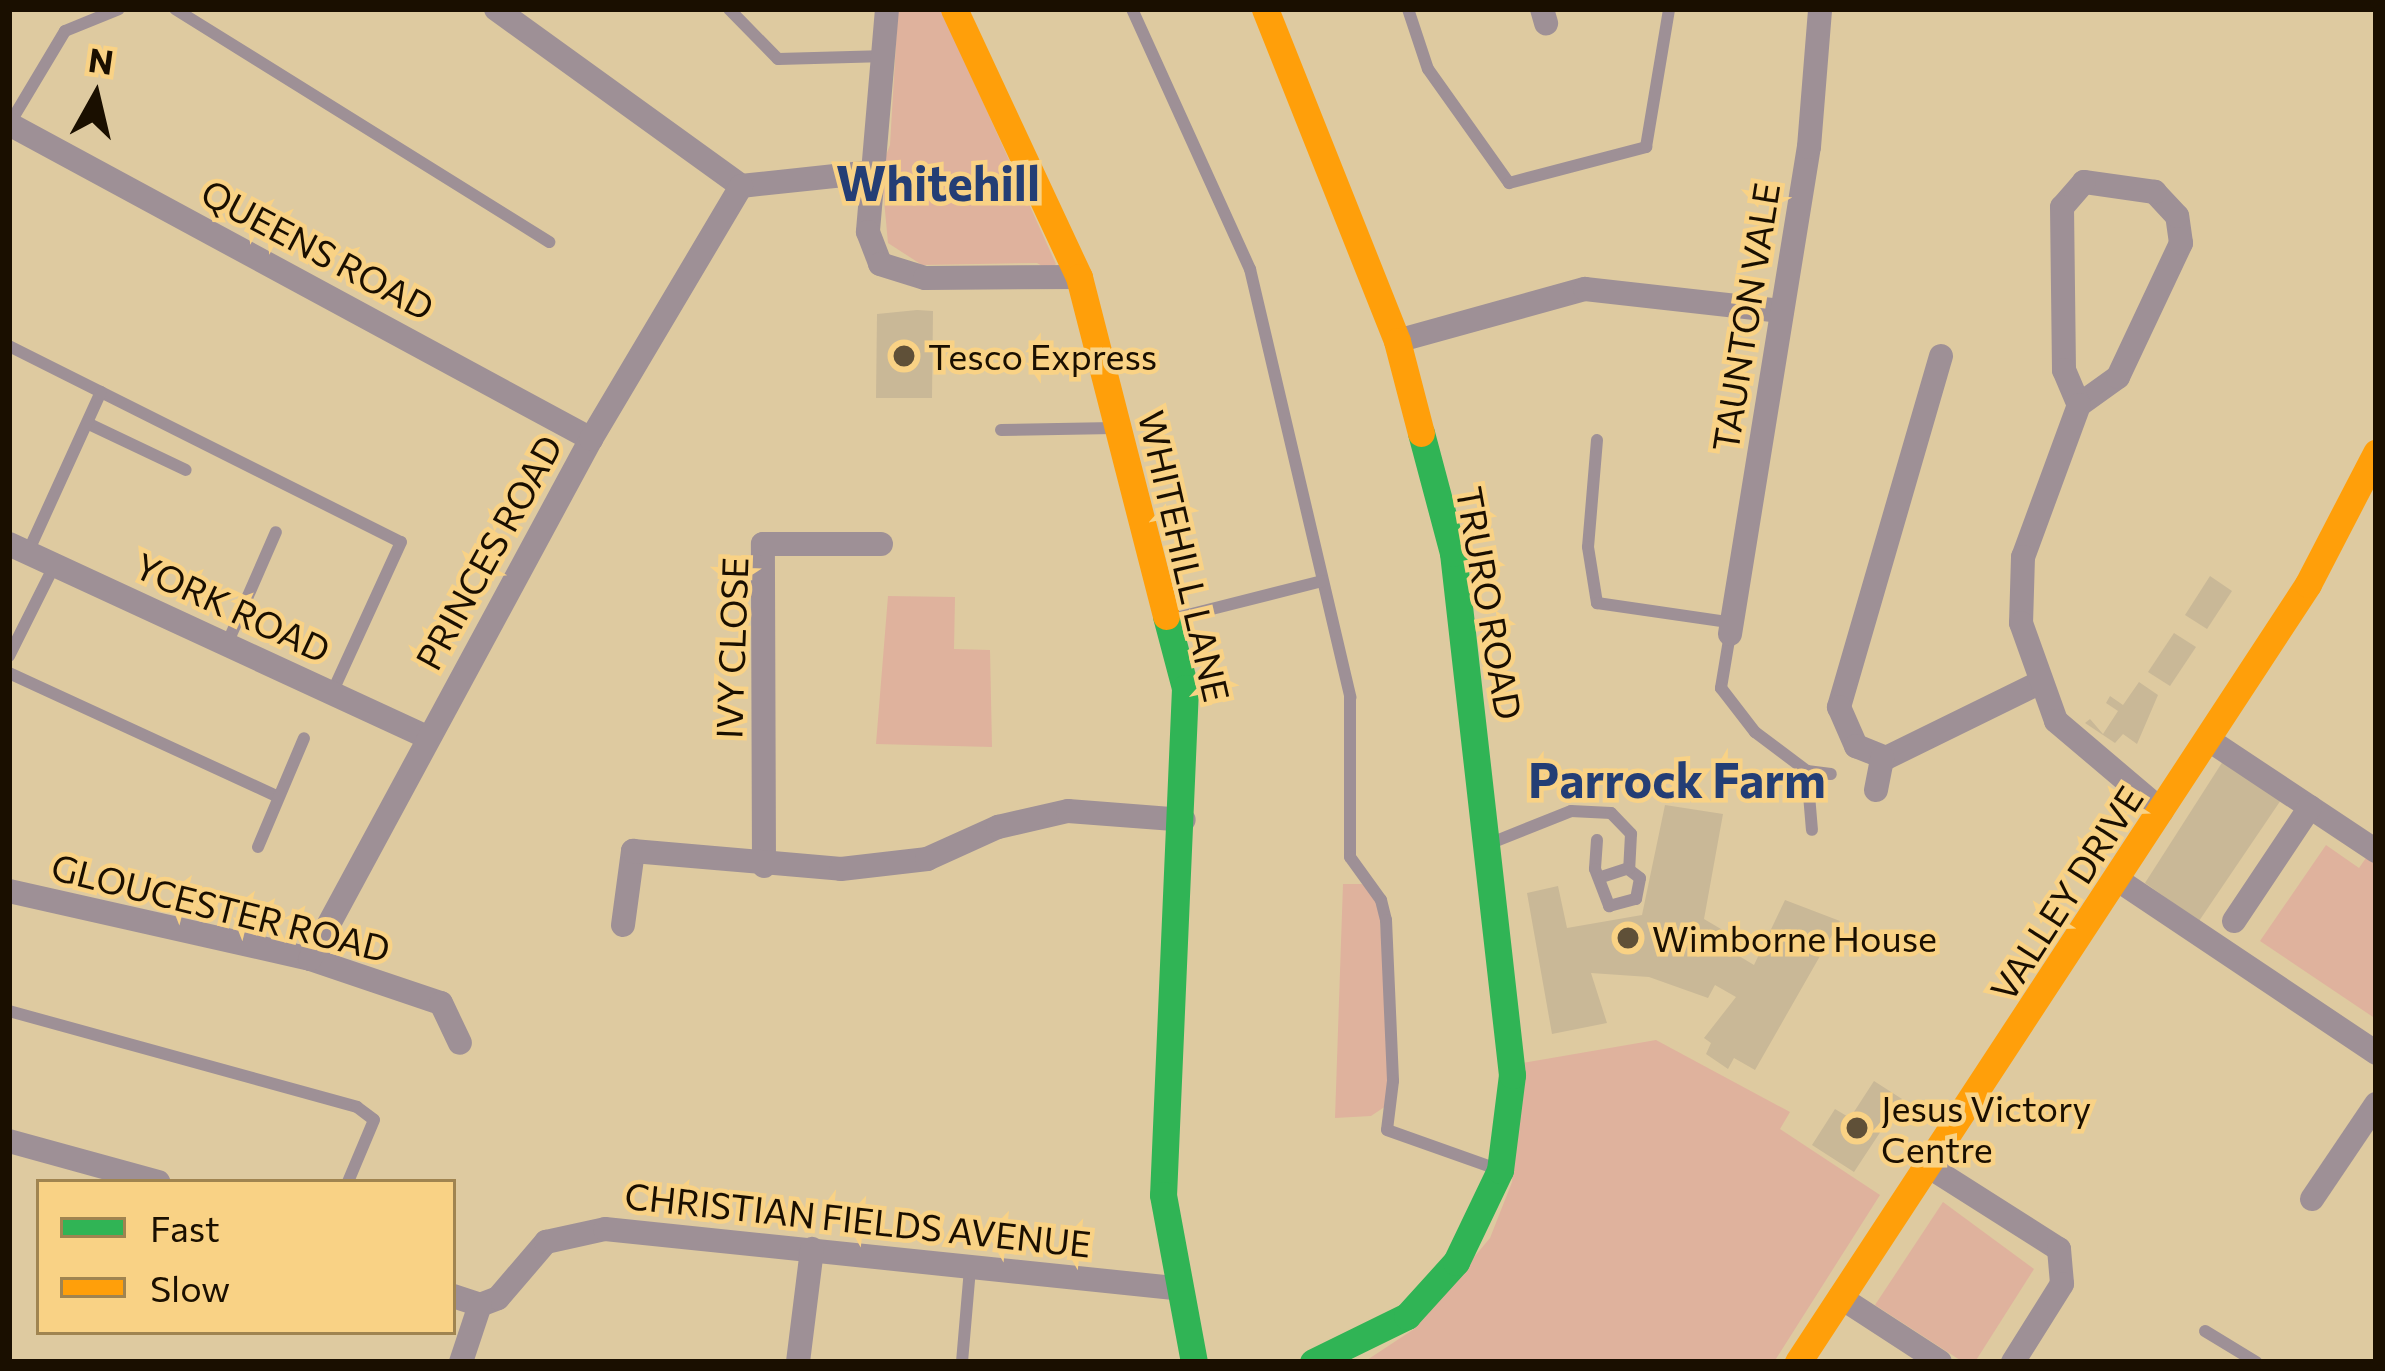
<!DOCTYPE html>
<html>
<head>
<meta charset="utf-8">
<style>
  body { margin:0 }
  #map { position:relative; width:2385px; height:1371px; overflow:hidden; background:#decaa0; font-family:Commissioner,sans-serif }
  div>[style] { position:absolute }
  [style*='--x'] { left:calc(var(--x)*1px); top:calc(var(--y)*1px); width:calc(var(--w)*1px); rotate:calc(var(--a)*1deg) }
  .green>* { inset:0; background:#dfb29d }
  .building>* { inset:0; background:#c9b897 }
  .lane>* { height:12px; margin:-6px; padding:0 6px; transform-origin:6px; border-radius:6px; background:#9e9096 }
  .street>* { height:24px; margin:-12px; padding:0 12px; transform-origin:12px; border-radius:12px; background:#9e9096 }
  .fast>* { height:27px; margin:-13.5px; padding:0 13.5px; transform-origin:13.5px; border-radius:13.5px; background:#30b455 }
  .slow>* { height:27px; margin:-13.5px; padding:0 13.5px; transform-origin:13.5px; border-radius:13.5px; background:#ff9f0a }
  .dots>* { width:33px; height:33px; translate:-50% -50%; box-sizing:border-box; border:6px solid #f9d285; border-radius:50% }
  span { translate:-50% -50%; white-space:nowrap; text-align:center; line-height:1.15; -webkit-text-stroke:9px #f9d285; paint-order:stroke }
  .street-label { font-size:36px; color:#1a0f00 }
  .poi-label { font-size:36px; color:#1a0f00 }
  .left { translate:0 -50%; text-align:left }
  .district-label { font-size:48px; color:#243e75; font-weight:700 }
  .frame { position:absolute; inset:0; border:12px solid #1a0f00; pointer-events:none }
  .legend { position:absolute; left:36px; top:1179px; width:420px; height:156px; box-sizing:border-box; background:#f9d285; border:3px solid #a08450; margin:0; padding:15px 21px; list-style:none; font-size:36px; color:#1a0f00 }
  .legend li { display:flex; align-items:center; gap:24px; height:60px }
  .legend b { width:60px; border:3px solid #a08450 }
  .north { position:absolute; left:36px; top:36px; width:120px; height:120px; -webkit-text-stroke:9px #f9d285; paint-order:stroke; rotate:8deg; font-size:33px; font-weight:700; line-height:48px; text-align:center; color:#1a0f00 }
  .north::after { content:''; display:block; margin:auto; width:42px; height:54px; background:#1a0f00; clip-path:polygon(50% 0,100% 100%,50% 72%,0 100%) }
</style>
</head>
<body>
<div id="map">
  <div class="green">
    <div style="clip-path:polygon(898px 9px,941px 9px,1056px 264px,1049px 270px,1037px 263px,922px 265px,888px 243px,881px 168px,890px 145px)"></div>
    <div style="clip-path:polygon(888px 596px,955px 597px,954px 649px,990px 650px,992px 747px,876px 744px)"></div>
    <div style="clip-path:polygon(2326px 845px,2359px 868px,2368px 855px,2376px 860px,2376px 1019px,2260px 941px)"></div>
    <div style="clip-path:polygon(1343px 884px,1362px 884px,1379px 902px,1390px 1085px,1386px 1106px,1371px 1116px,1335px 1118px)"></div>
    <div style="clip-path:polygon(1656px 1040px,1790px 1112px,1780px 1129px,1880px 1195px,1774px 1362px,1364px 1362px,1414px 1329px,1490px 1238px,1512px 1182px,1522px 1063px)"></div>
    <div style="clip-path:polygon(1943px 1202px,2034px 1269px,1975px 1362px,1963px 1362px,1875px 1305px)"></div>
  </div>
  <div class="building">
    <div style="clip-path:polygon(917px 310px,933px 311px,932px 398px,876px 398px,877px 314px)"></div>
    <div style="clip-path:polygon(2210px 576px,2232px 591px,2207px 629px,2185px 615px)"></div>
    <div style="clip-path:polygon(2174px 633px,2196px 647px,2170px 686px,2148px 672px)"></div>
    <div style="clip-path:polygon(2139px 682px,2158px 695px,2137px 744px,2123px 734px,2115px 743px,2085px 723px,2090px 719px,2103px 734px,2118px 711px,2106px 703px,2110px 696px,2123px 705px)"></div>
    <div style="clip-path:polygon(2225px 758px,2283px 797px,2199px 921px,2145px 883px)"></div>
    <div style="clip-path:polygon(1665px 805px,1723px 814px,1704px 919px,1726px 932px,1719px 944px,1754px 965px,1785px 900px,1840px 921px,1755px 1070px,1734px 1058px,1728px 1069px,1706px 1054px,1711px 1043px,1704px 1038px,1736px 997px,1715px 985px,1708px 998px,1649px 977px,1591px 973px,1607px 1023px,1552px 1034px,1527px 893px,1558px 886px,1567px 928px,1642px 915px)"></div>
    <div style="clip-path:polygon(1874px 1081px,1902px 1099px,1854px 1172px,1812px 1145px,1835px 1109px,1850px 1118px)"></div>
  </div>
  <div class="lane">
    <div style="--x:175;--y:9;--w:441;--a:31.9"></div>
    <div style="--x:729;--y:9;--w:70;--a:45.6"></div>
    <div style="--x:778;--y:59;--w:109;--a:-1.6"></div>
    <div style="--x:1132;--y:9;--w:286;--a:65.6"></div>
    <div style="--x:1250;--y:269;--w:440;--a:76.8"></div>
    <div style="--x:1350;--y:697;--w:160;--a:90"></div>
    <div style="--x:1350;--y:857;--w:53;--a:54.2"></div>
    <div style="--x:1381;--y:900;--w:21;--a:76"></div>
    <div style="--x:1386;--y:920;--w:161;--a:87.5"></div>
    <div style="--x:1393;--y:1081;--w:49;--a:97"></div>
    <div style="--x:1387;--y:1130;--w:117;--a:19.5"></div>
    <div style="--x:1408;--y:9;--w:63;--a:71.6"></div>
    <div style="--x:1428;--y:69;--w:140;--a:54.6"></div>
    <div style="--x:1509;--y:183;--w:142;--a:-14.7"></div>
    <div style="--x:1646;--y:147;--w:140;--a:-80.5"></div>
    <div style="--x:10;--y:123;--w:107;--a:-59.1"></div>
    <div style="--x:65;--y:31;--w:58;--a:-22.2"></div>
    <div style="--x:9;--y:346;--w:438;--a:26.6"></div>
    <div style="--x:401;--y:542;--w:166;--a:114.6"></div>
    <div style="--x:89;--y:424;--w:107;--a:25.4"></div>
    <div style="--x:1001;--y:430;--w:113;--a:-1"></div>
    <div style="--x:1597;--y:440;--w:107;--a:94.8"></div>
    <div style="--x:1588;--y:547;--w:57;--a:80.9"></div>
    <div style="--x:1597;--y:603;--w:138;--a:8.3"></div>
    <div style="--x:28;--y:552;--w:176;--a:-65.5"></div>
    <div style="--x:1172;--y:619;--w:155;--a:-14.2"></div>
    <div style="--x:1730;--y:634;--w:55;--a:99.5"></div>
    <div style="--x:1721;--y:688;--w:56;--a:52.3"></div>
    <div style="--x:1755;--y:732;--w:65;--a:36.9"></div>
    <div style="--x:1807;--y:771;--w:59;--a:85.2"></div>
    <div style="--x:227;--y:644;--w:122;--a:-66.4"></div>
    <div style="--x:9;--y:656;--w:103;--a:-63.4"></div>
    <div style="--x:9;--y:673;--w:296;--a:24.7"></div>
    <div style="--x:1807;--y:771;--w:24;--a:7"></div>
    <div style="--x:1597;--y:840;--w:29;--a:94"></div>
    <div style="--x:1595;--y:869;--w:40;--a:69"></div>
    <div style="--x:1609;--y:906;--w:28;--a:-15"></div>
    <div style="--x:1636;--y:899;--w:21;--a:-79"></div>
    <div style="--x:1640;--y:878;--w:15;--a:-143"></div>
    <div style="--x:1491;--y:843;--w:86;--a:-21.8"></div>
    <div style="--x:1571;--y:811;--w:40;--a:2.9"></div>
    <div style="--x:1611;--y:813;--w:29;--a:46"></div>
    <div style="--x:1631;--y:834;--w:34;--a:93"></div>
    <div style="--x:1629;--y:868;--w:29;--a:162"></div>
    <div style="--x:258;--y:847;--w:118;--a:-67.1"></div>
    <div style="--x:9;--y:1011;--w:361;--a:15.4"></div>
    <div style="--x:357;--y:1107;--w:21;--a:37"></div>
    <div style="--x:374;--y:1120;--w:67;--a:112.8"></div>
    <div style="--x:2205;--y:1331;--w:60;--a:31.3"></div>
    <div style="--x:962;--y:1362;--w:94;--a:-85.1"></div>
  </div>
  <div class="street">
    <div style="--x:496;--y:9;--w:302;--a:35.8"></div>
    <div style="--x:741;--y:186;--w:132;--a:-6.1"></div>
    <div style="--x:887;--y:9;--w:224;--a:94.9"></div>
    <div style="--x:868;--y:232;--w:34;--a:69"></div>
    <div style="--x:880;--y:264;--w:47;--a:17.3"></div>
    <div style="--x:925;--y:278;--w:154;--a:-0.4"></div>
    <div style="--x:1542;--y:9;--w:15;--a:74"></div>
    <div style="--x:9;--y:124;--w:662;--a:28.42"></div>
    <div style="--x:1397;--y:341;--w:195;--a:-15.5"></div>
    <div style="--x:1585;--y:289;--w:198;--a:6.4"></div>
    <div style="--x:1941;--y:356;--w:366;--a:106.2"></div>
    <div style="--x:1839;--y:707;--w:43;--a:66.4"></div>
    <div style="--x:1856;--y:746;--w:32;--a:22"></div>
    <div style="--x:1886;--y:758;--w:168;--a:-26.1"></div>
    <div style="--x:2079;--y:405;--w:48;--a:-35.7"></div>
    <div style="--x:2118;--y:377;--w:148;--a:-64.8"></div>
    <div style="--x:2181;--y:243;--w:27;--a:-98"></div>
    <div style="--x:2177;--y:216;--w:33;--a:-133"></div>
    <div style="--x:2155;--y:192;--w:72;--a:-172"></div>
    <div style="--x:2084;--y:182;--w:33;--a:131"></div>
    <div style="--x:2062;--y:207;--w:163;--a:89.3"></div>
    <div style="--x:2064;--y:370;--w:38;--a:67"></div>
    <div style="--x:2079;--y:405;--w:162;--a:110.2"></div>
    <div style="--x:2023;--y:557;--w:66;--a:91.7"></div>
    <div style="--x:2021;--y:623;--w:104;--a:70.3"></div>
    <div style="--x:2056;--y:721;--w:139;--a:40.3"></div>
    <div style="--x:9;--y:544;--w:460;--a:24.8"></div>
    <div style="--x:1730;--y:634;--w:493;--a:-80.8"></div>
    <div style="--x:1809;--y:147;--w:138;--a:-85.4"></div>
    <div style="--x:2209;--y:740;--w:201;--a:33.6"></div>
    <div style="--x:1876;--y:790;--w:33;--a:-79"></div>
    <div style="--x:764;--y:866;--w:322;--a:-90.2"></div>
    <div style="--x:763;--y:544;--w:118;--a:0"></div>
    <div style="--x:2118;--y:880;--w:311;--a:33.8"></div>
    <div style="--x:9;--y:891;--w:309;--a:12.7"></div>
    <div style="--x:310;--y:959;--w:138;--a:18.6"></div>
    <div style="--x:441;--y:1003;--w:44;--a:64.6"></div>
    <div style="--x:2234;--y:921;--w:137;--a:-56.3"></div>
    <div style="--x:623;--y:925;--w:75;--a:-82.3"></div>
    <div style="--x:633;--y:851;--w:209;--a:4.9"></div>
    <div style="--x:841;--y:869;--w:87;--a:-6.6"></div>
    <div style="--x:927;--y:859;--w:78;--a:-24.3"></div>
    <div style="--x:998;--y:827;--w:72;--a:-12.9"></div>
    <div style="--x:1068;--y:811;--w:116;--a:4.4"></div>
    <div style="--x:310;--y:959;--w:591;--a:-61.61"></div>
    <div style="--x:591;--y:439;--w:294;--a:-59.3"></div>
    <div style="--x:9;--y:1141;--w:155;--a:15.4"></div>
    <div style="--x:1928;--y:1166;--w:155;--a:32.4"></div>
    <div style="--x:2059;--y:1249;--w:35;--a:85"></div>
    <div style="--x:2062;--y:1284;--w:92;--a:122.1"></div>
    <div style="--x:2312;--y:1199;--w:115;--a:-56"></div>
    <div style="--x:453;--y:1296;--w:28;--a:18"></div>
    <div style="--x:1840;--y:1297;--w:119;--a:33"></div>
    <div style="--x:480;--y:1305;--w:19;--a:-21"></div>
    <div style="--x:498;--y:1298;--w:74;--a:-49.4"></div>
    <div style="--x:546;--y:1242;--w:60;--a:-12.4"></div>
    <div style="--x:605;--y:1229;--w:572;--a:5.92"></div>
    <div style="--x:461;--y:1362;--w:60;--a:-71.6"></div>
    <div style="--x:798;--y:1362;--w:114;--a:-82.9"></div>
  </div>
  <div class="fast">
    <div style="--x:1166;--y:616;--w:74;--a:75.2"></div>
    <div style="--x:1185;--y:688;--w:507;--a:92.48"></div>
    <div style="--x:1163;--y:1195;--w:170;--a:79.5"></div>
    <div style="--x:1313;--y:1362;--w:105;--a:-26.1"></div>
    <div style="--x:1407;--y:1316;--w:73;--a:-47.8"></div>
    <div style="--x:1456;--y:1262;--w:102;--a:-64.4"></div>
    <div style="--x:1500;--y:1170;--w:96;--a:-82.8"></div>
    <div style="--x:1512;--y:1075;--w:525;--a:-96.45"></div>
    <div style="--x:1453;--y:553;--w:124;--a:-104.9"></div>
  </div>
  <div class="slow">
    <div style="--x:954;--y:9;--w:296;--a:65"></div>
    <div style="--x:1079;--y:277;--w:350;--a:75.6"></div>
    <div style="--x:1265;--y:9;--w:357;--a:68.3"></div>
    <div style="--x:1397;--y:341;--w:95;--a:75.4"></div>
    <div style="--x:1798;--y:1362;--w:930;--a:-56.75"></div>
    <div style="--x:2308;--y:584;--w:148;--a:-62.6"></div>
  </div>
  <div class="dots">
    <div style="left:904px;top:356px;background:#5f5038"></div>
    <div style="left:1628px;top:938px;background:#5f5038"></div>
    <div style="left:1857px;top:1128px;background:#5f5038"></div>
  </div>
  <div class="street-label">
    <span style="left:318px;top:249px;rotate:28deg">QUEENS ROAD</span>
    <span style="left:1745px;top:317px;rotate:-81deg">TAUNTON VALE</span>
    <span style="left:488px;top:552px;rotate:-61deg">PRINCES ROAD</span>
    <span style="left:1185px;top:556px;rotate:77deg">WHITEHILL LANE</span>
    <span style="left:1490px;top:603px;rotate:80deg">TRURO ROAD</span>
    <span style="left:233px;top:607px;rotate:25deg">YORK ROAD</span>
    <span style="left:731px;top:648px;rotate:-88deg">IVY CLOSE</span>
    <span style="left:2066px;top:893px;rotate:-57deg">VALLEY DRIVE</span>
    <span style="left:221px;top:907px;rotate:14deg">GLOUCESTER ROAD</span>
    <span style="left:858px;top:1219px;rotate:6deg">CHRISTIAN FIELDS AVENUE</span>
  </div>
  <div class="poi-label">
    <span class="left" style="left:928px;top:356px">Tesco Express</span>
    <span class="left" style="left:1652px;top:938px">Wimborne House</span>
    <span class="left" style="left:1881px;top:1128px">Jesus Victory<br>Centre</span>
  </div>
  <div class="district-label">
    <span style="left:938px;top:182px">Whitehill</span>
    <span style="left:1677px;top:779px">Parrock Farm</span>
  </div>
  <div class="frame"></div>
  <ul class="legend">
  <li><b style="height:15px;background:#30b455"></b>Fast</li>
  <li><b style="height:15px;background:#ff9f0a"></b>Slow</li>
  </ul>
  <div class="north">N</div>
</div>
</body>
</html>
